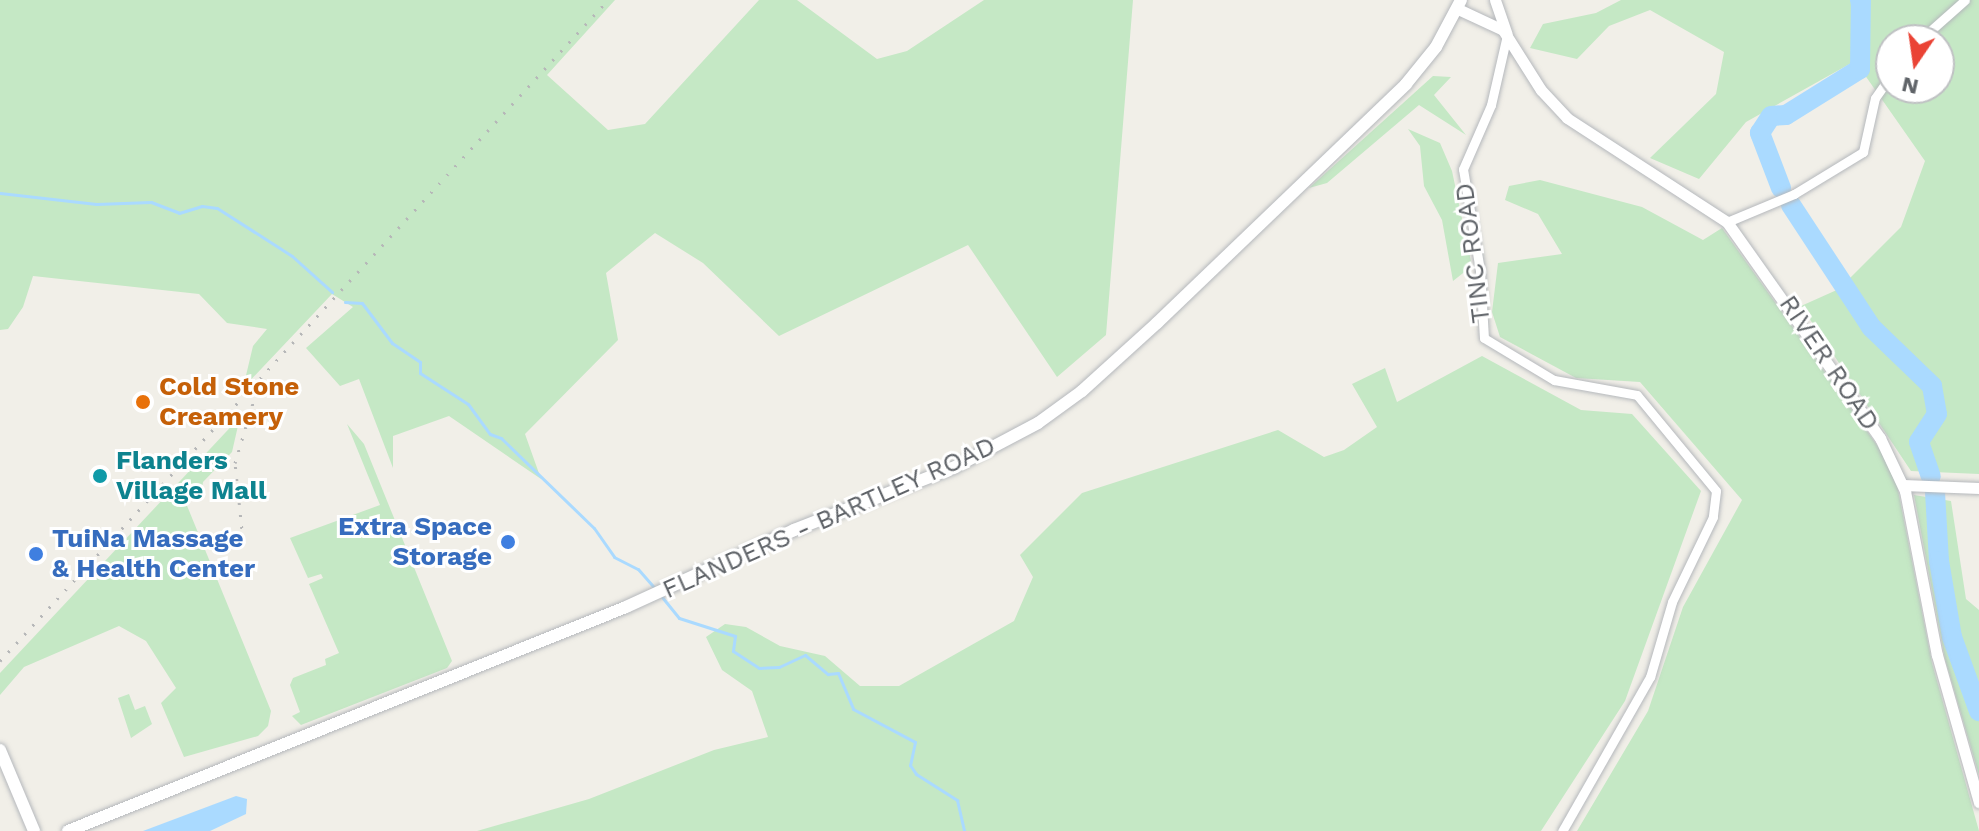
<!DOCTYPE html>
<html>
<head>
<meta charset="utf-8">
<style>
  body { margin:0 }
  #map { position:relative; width:1979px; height:831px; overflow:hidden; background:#f1efe8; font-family:"Work Sans",sans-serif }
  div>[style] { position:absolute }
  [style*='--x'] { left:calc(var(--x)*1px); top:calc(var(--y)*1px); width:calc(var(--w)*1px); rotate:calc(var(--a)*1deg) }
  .green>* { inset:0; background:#c5e8c5 }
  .water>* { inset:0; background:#aadaff }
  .stream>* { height:3px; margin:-1.5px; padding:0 1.5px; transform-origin:1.5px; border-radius:1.5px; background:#aadaff }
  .river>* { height:20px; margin:-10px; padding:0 10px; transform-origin:10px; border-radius:10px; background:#aadaff }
  .roads { filter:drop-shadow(0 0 2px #b5b8bc) drop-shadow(0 0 2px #b5b8bc) }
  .minor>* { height:9px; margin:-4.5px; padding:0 4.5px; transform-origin:4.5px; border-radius:4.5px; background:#fff }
  .tertiary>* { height:11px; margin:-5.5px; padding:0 5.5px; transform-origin:5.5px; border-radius:5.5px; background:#fff }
  .secondary>* { height:12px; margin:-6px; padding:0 6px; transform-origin:6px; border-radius:6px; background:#fff }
  .rail>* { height:3px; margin-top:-1.5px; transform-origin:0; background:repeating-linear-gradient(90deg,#b6b7b8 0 2px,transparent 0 12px) }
  .dots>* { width:22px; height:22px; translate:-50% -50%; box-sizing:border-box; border:4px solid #fff; border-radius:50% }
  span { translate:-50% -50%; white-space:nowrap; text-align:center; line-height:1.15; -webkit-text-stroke:6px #fff; paint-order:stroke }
  .street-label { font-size:26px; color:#5f6368 }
  .food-label { font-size:26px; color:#c56008; font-weight:700 }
  .left { translate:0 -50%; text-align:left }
  .culture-label { font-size:26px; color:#0d838f; font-weight:700 }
  .shop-label { font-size:26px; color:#366cbe; font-weight:700 }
  .right { translate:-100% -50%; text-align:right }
  .north { position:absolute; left:1875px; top:24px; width:80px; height:80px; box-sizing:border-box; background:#fff; border:2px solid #bfc1c3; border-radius:50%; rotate:193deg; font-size:22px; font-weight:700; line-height:32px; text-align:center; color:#5f6368 }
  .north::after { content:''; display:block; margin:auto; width:28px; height:36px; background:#ea4335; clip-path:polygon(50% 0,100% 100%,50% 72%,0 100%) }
</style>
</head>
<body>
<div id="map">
  <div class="green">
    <div style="clip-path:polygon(0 0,615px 0,547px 75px,608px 130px,645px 124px,759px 0,797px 0,877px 59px,907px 51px,984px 0,1133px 0,1106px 335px,1057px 377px,968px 245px,779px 336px,703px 263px,655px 233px,606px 273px,618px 340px,525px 434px,541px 479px,449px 416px,393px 436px,393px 468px,359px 379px,340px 386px,306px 348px,353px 307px,332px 294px,243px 388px,253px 346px,267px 329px,227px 323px,199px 294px,33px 276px,23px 307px,8px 329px,0 330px)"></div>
    <div style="clip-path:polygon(evenodd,1621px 0,1979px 0,1979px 474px,1911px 471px,1801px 306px,1839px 289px,1901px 227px,1925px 161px,1855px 61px,1746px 122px,1699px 179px,1650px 158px,1716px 94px,1724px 52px,1650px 10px,1609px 26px,1577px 59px,1530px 48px,1543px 24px,1596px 13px,1621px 0,1891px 40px,1939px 40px,1939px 88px,1891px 88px,1891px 40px)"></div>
    <div style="clip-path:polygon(1433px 76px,1451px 77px,1434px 95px,1466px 135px,1419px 105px,1327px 183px,1309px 188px)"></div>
    <div style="clip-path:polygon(1408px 129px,1440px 143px,1452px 171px,1472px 266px,1453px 281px,1442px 220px,1424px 186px,1420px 146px)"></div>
    <div style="clip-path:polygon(1540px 180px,1642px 207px,1703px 240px,1722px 228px,1879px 448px,1897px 485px,1932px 663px,1979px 831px,1577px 831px,1648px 711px,1683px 607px,1742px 500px,1640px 382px,1576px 378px,1500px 337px,1492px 312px,1498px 263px,1562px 254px,1538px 214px,1505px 200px,1509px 186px)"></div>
    <div style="clip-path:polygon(1482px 356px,1581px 410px,1632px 414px,1701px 491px,1625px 701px,1541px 831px,477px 831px,589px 799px,714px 750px,768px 737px,752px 691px,722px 670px,706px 637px,725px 624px,746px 627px,780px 646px,825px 656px,860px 686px,899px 686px,1014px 621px,1033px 577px,1020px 555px,1082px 493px,1278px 430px,1324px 457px,1344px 450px,1377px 427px,1352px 384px,1385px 368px,1397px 402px)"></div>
    <div style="clip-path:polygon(240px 417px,232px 452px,203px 482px,201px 495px,191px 485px,181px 491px,271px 711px,268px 726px,258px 736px,184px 757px,161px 703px,176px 688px,146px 641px,119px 626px,24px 667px,0 695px,0 673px)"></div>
    <div style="clip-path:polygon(347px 424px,364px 444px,452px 661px,447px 668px,301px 725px,292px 716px,300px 712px,290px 685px,293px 678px,326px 665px,325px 659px,339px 653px,309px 584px,323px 578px,321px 574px,308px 578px,290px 538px,380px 505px)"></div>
    <div style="clip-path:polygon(1914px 495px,1951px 501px,1966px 599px,1979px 610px,1979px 775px,1945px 659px)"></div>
    <div style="clip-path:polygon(129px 694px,135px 710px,145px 706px,152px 724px,131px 738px,118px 698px)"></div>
  </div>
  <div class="water">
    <div style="clip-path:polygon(236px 796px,247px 799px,246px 814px,210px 831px,143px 831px)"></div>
  </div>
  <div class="stream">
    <div style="--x:1851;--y:0;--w:33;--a:78"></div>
    <div style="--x:0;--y:193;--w:97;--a:6.5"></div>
    <div style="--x:96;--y:204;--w:55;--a:-2.1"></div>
    <div style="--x:151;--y:202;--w:30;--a:21"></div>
    <div style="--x:179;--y:213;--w:24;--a:-17"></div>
    <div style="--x:202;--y:206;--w:15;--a:8"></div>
    <div style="--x:217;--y:208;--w:89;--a:32.6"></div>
    <div style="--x:292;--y:256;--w:54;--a:42"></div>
    <div style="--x:345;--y:302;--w:17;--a:3"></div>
    <div style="--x:362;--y:303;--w:50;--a:53.1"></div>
    <div style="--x:392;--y:343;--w:34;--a:34"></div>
    <div style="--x:420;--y:362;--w:11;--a:90"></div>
    <div style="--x:420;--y:373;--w:57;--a:32.9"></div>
    <div style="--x:468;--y:404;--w:37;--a:54"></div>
    <div style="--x:490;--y:434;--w:12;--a:20"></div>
    <div style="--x:501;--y:438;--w:129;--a:44.1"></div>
    <div style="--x:594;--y:528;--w:35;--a:55"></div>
    <div style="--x:614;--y:557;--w:27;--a:27"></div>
    <div style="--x:638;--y:569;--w:23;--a:49"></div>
    <div style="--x:662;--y:597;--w:27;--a:51"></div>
    <div style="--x:679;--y:618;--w:59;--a:17.8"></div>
    <div style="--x:735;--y:636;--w:15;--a:98"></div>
    <div style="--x:733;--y:651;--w:31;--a:33"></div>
    <div style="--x:759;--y:668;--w:20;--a:-3"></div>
    <div style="--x:779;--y:667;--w:29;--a:-25"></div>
    <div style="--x:805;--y:655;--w:30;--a:40"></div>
    <div style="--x:828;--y:674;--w:10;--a:-6"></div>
    <div style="--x:838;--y:673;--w:39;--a:67"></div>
    <div style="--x:853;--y:709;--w:70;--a:28"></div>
    <div style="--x:915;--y:742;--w:24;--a:102"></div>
    <div style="--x:910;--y:765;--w:11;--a:56"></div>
    <div style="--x:916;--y:774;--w:49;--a:32.4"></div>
    <div style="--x:957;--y:800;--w:32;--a:77"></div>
  </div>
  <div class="river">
    <div style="--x:1781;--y:188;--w:59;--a:-110.9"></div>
    <div style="--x:1760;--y:133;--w:20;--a:-57"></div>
    <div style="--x:1771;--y:116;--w:15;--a:-4"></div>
    <div style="--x:1786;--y:115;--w:87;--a:-31.9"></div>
    <div style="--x:1860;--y:69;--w:69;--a:-89.2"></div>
    <div style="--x:1791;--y:205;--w:146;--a:56.7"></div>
    <div style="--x:1871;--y:327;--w:85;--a:44"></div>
    <div style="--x:1932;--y:386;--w:28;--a:80"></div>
    <div style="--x:1937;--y:414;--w:33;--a:123"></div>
    <div style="--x:1919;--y:442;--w:36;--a:71"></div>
    <div style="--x:1935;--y:492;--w:69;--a:86.7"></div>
    <div style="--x:1939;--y:561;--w:77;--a:80.3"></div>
    <div style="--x:1952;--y:637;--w:79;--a:70"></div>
  </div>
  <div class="roads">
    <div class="minor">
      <div style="--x:1507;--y:35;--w:72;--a:102.9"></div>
      <div style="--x:1491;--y:105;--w:70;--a:113.6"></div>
      <div style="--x:1463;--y:169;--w:103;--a:80.5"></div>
      <div style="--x:1480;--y:271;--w:67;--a:86.6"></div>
      <div style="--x:1484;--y:338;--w:82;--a:31"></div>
      <div style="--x:1554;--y:380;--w:84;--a:10.2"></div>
      <div style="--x:1637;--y:395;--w:124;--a:50.5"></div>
      <div style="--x:1716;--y:491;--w:26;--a:97"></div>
      <div style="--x:1713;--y:517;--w:94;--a:115.8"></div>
      <div style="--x:1672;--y:602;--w:78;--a:106.3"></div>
      <div style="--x:1650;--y:677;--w:177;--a:119.7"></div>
      <div style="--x:1920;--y:40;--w:60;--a:-41.6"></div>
      <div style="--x:1727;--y:222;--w:73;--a:-22.7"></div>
      <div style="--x:1794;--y:194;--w:81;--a:-31.3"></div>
      <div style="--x:1863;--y:152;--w:55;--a:-77.5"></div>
      <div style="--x:1875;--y:98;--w:28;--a:-55"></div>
    </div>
    <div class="tertiary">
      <div style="--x:1495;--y:0;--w:36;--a:71"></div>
      <div style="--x:1458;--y:9;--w:50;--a:25"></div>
      <div style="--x:1503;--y:30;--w:71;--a:57.7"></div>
      <div style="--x:1541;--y:90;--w:38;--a:47"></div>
      <div style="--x:1567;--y:118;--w:191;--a:33"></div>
      <div style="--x:1727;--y:222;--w:265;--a:54.7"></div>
      <div style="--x:1880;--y:438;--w:59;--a:64.7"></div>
      <div style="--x:1905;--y:491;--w:167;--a:79"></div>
      <div style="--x:1937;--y:655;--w:153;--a:74.1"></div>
      <div style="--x:1903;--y:485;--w:76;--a:2.3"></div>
    </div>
    <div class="secondary">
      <div style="--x:0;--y:750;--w:88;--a:67.2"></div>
      <div style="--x:68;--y:831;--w:601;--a:-21.87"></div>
      <div style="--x:626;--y:607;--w:185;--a:-24.6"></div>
      <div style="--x:794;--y:530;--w:171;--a:-21.3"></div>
      <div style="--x:953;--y:468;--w:96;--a:-27.9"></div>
      <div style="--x:1038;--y:423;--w:54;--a:-36"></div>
      <div style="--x:1082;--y:391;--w:101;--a:-42.2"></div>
      <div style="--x:1157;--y:323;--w:345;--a:-43.8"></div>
      <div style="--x:1406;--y:84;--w:48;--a:-51"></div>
      <div style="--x:1436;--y:47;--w:53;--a:-62"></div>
    </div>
  </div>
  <div class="rail">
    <div style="--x:243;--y:540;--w:77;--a:-95.9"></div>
    <div style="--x:235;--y:463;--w:73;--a:-73.3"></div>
    <div style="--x:0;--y:661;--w:898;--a:-47.39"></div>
  </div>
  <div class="dots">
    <div style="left:143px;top:402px;background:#e8710a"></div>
    <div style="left:100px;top:476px;background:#0f9aa8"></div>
    <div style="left:508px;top:542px;background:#3f7fe0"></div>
    <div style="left:36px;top:554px;background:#3f7fe0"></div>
  </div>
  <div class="street-label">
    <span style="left:1473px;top:253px;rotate:-97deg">TINC ROAD</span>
    <span style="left:1829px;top:363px;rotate:56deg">RIVER ROAD</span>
    <span style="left:829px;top:518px;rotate:-24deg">FLANDERS - BARTLEY ROAD</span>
  </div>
  <div class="food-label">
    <span class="left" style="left:159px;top:402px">Cold Stone<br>Creamery</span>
  </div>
  <div class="culture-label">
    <span class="left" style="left:116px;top:476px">Flanders<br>Village Mall</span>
  </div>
  <div class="shop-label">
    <span class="right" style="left:492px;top:542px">Extra Space<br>Storage</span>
    <span class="left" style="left:52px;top:554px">TuiNa Massage<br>&amp; Health Center</span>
  </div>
  <div class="north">N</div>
</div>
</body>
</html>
